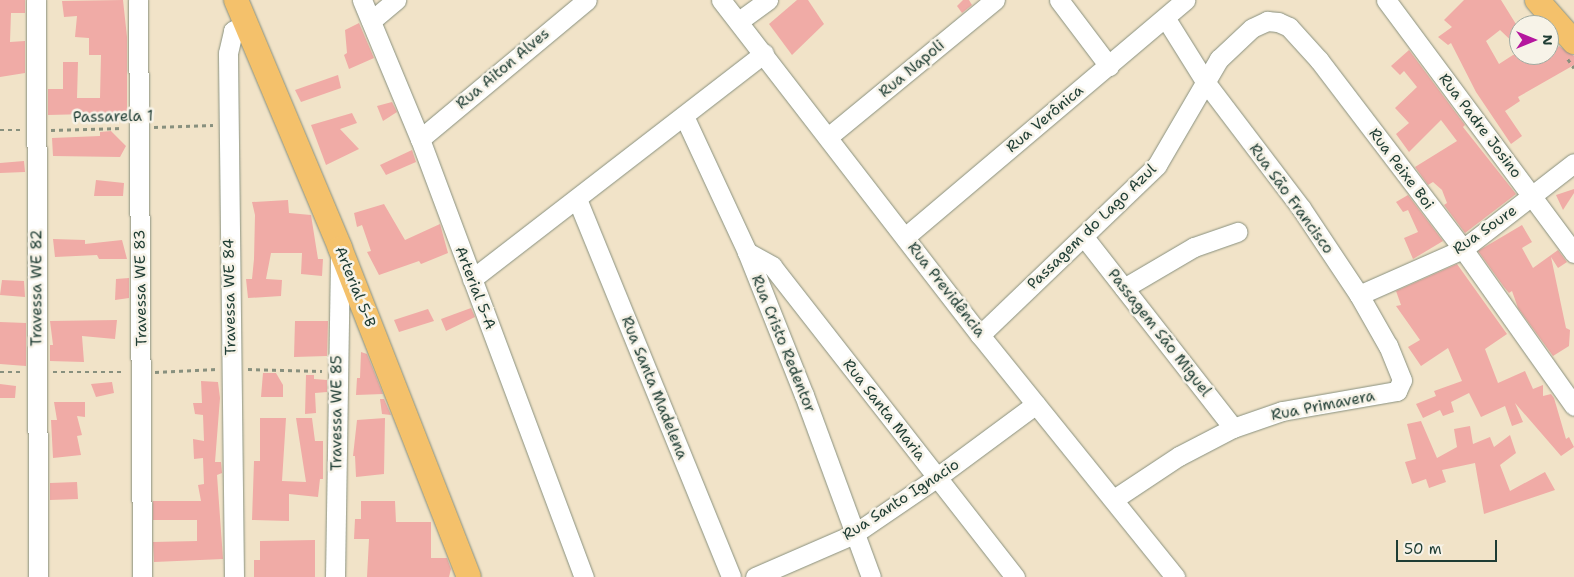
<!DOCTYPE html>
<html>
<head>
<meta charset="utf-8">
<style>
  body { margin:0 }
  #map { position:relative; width:1574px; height:577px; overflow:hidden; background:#f1e3c8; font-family:"Shantell Sans",sans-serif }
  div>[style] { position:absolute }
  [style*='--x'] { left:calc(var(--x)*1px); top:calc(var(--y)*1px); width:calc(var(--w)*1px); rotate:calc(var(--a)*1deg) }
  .building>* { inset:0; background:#f0aba6 }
  .path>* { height:2.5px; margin-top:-1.25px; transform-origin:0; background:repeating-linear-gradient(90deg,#88907e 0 4px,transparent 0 8px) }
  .roads { filter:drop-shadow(0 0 1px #88907e) drop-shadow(0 0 1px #88907e) }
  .minor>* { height:19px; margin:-9.5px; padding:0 9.5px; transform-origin:9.5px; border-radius:9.5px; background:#fff }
  .major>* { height:24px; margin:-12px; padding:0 12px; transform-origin:12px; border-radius:12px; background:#f4c16b }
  span { translate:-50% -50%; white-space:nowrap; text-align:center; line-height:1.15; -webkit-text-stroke:5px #f7f3e8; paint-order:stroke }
  .street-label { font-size:15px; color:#1f3d34 }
  .north { position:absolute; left:1509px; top:15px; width:50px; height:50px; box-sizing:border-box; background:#f7f3e8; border:1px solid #a1aaa0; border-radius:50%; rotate:90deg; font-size:14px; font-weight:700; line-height:20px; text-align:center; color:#1f3d34 }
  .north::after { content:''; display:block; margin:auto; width:18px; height:22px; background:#b5179e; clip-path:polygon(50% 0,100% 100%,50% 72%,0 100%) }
  .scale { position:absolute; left:1396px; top:540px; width:101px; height:22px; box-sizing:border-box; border:2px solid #1f3d34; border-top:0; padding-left:6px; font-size:15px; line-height:18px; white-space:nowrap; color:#1f3d34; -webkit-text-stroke:4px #f7f3e8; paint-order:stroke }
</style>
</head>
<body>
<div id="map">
  <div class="building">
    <div style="clip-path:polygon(0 0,25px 0,25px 13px,11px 13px,10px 42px,25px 41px,25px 73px,0 77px)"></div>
    <div style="clip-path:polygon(123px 0,127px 37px,127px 113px,48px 115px,48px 89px,63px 89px,63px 62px,78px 62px,77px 98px,100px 98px,101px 55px,89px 55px,89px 38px,75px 37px,77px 16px,64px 17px,62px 1px)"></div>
    <div style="clip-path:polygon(797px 0,808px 0,824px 24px,792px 55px,769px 24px)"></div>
    <div style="clip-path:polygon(963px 0,969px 0,972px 5px,962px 13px,957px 6px)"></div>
    <div style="clip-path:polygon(1464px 0,1501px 0,1519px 29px,1519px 48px,1500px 30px,1486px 41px,1499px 64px,1513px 55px,1549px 55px,1559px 46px,1574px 56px,1574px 65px,1518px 97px,1520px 101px,1505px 111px,1522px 136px,1511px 144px,1476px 92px,1451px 43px,1448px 45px,1438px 37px,1452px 27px,1444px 20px)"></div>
    <div style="clip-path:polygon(359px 23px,374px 58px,349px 69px,344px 55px,347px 53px,345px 30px)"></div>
    <div style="clip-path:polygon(1409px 50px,1465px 125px,1463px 127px,1516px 194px,1465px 233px,1444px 205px,1447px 203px,1442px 190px,1433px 182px,1428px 185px,1415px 167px,1457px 141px,1441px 120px,1409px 152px,1396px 134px,1409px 123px,1395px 108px,1417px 87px,1404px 71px,1400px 75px,1391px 66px)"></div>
    <div style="clip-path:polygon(338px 75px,341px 88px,301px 102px,295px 90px)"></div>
    <div style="clip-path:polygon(392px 102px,397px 112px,383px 121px,377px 106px)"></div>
    <div style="clip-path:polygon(352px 113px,357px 123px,340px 129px,359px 149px,326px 165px,311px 125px)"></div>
    <div style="clip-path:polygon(111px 131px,126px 146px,120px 157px,53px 156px,52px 138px,100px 136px,100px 132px)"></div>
    <div style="clip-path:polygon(412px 150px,416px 162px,386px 175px,380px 165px)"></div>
    <div style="clip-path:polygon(24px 161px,25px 172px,0 173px,0 163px)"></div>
    <div style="clip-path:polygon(96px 180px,124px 183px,123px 196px,94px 196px)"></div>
    <div style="clip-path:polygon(1574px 189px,1574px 193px,1563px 210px,1556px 195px)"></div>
    <div style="clip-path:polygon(1408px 195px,1443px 241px,1413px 259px,1404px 238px,1418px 232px,1408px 210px,1403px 212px,1396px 202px)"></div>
    <div style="clip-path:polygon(288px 200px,289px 213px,311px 215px,318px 259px,323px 259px,322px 276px,301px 274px,302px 253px,271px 253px,266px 279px,282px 280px,281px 296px,248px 298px,246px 279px,252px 279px,254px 259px,255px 215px,252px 202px)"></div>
    <div style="clip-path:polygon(384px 204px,405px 240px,440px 224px,448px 253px,421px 264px,419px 261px,379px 275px,367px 252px,371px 251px,362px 225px,357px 227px,354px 213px)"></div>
    <div style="clip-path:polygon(1522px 225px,1532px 242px,1522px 248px,1533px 268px,1558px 250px,1567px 262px,1558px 268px,1551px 257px,1566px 328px,1570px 330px,1569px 346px,1553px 356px,1518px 308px,1512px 291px,1509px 293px,1504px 287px,1478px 251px)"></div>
    <div style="clip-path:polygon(53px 239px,85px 240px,85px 244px,122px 240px,127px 259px,99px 259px,97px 255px,55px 257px)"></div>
    <div style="clip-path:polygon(1457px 264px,1507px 334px,1485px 349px,1498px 383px,1525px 371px,1533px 389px,1543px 385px,1543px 396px,1551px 394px,1554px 398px,1566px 439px,1569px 437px,1574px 447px,1561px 456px,1515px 403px,1523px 422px,1512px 426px,1505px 406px,1481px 417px,1469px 393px,1451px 402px,1454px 412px,1443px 416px,1440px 410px,1423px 418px,1416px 404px,1436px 396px,1434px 391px,1462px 381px,1448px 348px,1421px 366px,1408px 347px,1420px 340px,1396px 306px,1401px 305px,1396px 291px)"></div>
    <div style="clip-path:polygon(129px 278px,129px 298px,115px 300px,116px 279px)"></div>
    <div style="clip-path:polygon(2px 280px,24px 281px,25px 297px,0 295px)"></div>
    <div style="clip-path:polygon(471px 308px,475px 317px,446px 331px,441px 319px)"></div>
    <div style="clip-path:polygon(428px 309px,434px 321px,399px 332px,394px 320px)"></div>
    <div style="clip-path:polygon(117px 320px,115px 339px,82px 336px,84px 362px,50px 361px,50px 345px,53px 345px,50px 321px)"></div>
    <div style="clip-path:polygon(295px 321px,328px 321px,327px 356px,294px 357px)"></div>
    <div style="clip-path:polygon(0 322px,26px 323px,26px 366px,0 364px)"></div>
    <div style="clip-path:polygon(361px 352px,367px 354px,383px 394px,356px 395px,357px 378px,360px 378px)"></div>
    <div style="clip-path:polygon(263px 373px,276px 373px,283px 385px,283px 397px,261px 397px)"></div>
    <div style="clip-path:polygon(306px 375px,314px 375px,314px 379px,327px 380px,327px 392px,315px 393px,316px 413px,305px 414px)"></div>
    <div style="clip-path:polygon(201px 381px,218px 382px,220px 398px,215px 462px,221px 462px,222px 473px,217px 475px,223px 559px,154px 562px,153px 542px,197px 541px,197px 520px,153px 520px,153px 501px,201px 501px,198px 485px,204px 484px,203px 458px,194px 459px,193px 439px,204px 441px,203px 415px,195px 414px,193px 403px,202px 403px)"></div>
    <div style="clip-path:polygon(112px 382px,114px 393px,96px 397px,91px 384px)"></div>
    <div style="clip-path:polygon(0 384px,16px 386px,15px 398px,0 398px)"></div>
    <div style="clip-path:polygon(380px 399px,384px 399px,391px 415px,382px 414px)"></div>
    <div style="clip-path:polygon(54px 402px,85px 402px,85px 417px,77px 416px,82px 435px,77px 436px,81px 455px,53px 458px,51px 420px,57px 420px)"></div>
    <div style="clip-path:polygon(260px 418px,286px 418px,282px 481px,306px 482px,296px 418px,312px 418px,315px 441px,323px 441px,323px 479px,320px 479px,318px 497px,289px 494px,289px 521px,252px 520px,254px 461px,260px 461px)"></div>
    <div style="clip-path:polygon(385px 418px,384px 474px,356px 477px,355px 456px,353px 456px,357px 420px)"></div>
    <div style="clip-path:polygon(1421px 421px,1437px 458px,1457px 447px,1454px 429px,1470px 426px,1473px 444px,1490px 437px,1494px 447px,1510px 435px,1516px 453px,1500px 465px,1510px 491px,1545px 472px,1555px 490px,1484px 514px,1475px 463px,1442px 470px,1446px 482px,1429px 488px,1426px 479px,1412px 484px,1405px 462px,1416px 459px,1407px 424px)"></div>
    <div style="clip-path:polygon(77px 482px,78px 499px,50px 500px,50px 483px)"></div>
    <div style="clip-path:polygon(361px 501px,395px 501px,396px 522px,431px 522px,431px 558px,447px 558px,451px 569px,449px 577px,367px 577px,369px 539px,354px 539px,355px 519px,361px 519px)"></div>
    <div style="clip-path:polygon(315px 540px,315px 577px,254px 577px,254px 560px,260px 560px,260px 541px)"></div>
  </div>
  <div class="path">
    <div style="--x:1568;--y:59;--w:11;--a:56"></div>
    <div style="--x:154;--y:127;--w:59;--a:-1.9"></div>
    <div style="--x:0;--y:130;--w:21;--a:0"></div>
    <div style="--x:51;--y:130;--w:72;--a:-1.6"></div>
    <div style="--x:248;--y:369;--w:74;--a:1.5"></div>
    <div style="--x:0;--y:372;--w:22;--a:0"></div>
    <div style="--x:53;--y:372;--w:72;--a:0"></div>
    <div style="--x:155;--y:372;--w:62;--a:-2.8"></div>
  </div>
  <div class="roads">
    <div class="minor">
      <div style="--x:36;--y:0;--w:577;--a:89.8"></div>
      <div style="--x:138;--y:0;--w:577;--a:89.6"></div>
      <div style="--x:362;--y:0;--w:151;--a:67.4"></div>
      <div style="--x:420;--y:139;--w:468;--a:69.5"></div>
      <div style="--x:721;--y:0;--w:423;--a:52.3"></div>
      <div style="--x:980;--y:335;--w:311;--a:51.1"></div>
      <div style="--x:1059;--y:0;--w:83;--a:52.9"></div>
      <div style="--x:1386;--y:0;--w:315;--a:53.4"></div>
      <div style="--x:371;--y:21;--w:33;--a:-40"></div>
      <div style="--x:739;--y:21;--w:36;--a:-36"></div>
      <div style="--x:684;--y:116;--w:150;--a:65.1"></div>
      <div style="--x:747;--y:252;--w:154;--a:68.3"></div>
      <div style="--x:804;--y:395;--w:194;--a:69.8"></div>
      <div style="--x:828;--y:137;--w:216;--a:-39.4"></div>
      <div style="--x:420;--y:139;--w:217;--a:-39.8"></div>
      <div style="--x:577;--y:199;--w:408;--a:67.8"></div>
      <div style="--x:905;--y:237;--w:367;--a:-40.2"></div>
      <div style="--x:1084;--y:237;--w:242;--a:52"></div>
      <div style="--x:747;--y:252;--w:29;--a:29"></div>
      <div style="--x:772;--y:266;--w:395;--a:52"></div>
      <div style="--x:472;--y:279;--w:369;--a:-37.7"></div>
      <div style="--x:1124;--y:288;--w:81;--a:-30.4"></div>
      <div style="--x:1194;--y:247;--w:46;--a:-19.2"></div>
      <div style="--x:1359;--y:295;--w:114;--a:-23.9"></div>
      <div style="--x:1463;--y:249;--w:140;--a:-37.8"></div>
      <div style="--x:980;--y:335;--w:245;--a:-43.8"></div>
      <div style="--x:1157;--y:165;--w:123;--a:-59.7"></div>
      <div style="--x:1219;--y:59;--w:45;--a:-43.2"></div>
      <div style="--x:1252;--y:28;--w:17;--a:-25"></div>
      <div style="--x:1267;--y:21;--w:11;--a:5"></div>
      <div style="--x:1278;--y:22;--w:12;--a:24"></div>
      <div style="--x:1289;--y:27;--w:45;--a:47.7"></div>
      <div style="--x:1319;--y:60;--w:238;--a:52.7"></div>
      <div style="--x:1463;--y:249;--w:192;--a:54.7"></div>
      <div style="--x:1114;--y:499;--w:78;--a:-33.5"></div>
      <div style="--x:1179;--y:456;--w:61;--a:-27.4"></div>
      <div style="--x:1233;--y:428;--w:52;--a:-19.1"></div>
      <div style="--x:1282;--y:411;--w:117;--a:-9.9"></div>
      <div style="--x:1397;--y:391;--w:12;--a:-66"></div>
      <div style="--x:1402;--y:380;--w:37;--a:-112"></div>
      <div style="--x:1388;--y:346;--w:59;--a:-119.6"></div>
      <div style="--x:1359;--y:295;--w:105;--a:-123.7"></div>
      <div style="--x:1301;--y:208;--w:157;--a:-127.2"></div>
      <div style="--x:1206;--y:83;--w:75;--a:-122"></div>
      <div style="--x:234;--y:577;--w:524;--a:-90.66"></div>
      <div style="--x:228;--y:53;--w:23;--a:-77"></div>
      <div style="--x:233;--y:31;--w:14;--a:-30"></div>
      <div style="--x:335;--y:577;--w:322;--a:-89.1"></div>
      <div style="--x:755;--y:577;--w:108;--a:-23.5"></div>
      <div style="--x:854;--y:534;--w:99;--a:-34.3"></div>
      <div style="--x:936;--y:478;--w:124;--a:-36.5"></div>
    </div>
    <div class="major">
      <div style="--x:236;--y:0;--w:269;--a:67.2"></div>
      <div style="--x:340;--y:248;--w:353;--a:68.6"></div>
      <div style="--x:1537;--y:0;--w:56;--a:48.6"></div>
    </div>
  </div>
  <div class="street-label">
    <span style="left:503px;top:69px;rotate:-40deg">Rua Aiton Alves</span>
    <span style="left:912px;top:69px;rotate:-40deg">Rua Napoli</span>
    <span style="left:113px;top:117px;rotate:-1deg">Passarela 1</span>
    <span style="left:1045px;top:119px;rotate:-40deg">Rua Verônica</span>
    <span style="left:1480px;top:126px;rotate:53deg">Rua Padre Josino</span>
    <span style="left:1401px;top:169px;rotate:53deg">Rua Peixe Boi</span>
    <span style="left:1291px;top:199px;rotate:54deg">Rua São Francisco</span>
    <span style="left:1092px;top:227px;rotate:-44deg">Passagem do Lago Azul</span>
    <span style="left:1485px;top:230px;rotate:-35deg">Rua Soure</span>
    <span style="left:355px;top:287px;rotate:68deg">Arterial 5-B</span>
    <span style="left:37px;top:288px;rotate:-90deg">Travessa WE 82</span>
    <span style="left:141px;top:288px;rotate:-91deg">Travessa WE 83</span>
    <span style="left:475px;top:288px;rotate:69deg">Arterial 5-A</span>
    <span style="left:946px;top:290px;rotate:52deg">Rua Previdência</span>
    <span style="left:230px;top:297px;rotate:-91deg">Travessa WE 84</span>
    <span style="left:1159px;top:333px;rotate:52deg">Passagem São Miguel</span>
    <span style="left:783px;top:344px;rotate:68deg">Rua Cristo Redentor</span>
    <span style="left:654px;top:388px;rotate:68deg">Rua Santa Madelena</span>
    <span style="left:1323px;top:406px;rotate:-11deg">Rua Primavera</span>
    <span style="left:884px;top:410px;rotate:52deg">Rua Santa Maria</span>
    <span style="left:337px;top:413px;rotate:-90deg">Travessa WE 85</span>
    <span style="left:901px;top:500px;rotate:-33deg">Rua Santo Ignacio</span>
  </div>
  <div class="north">N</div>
  <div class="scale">50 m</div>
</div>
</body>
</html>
